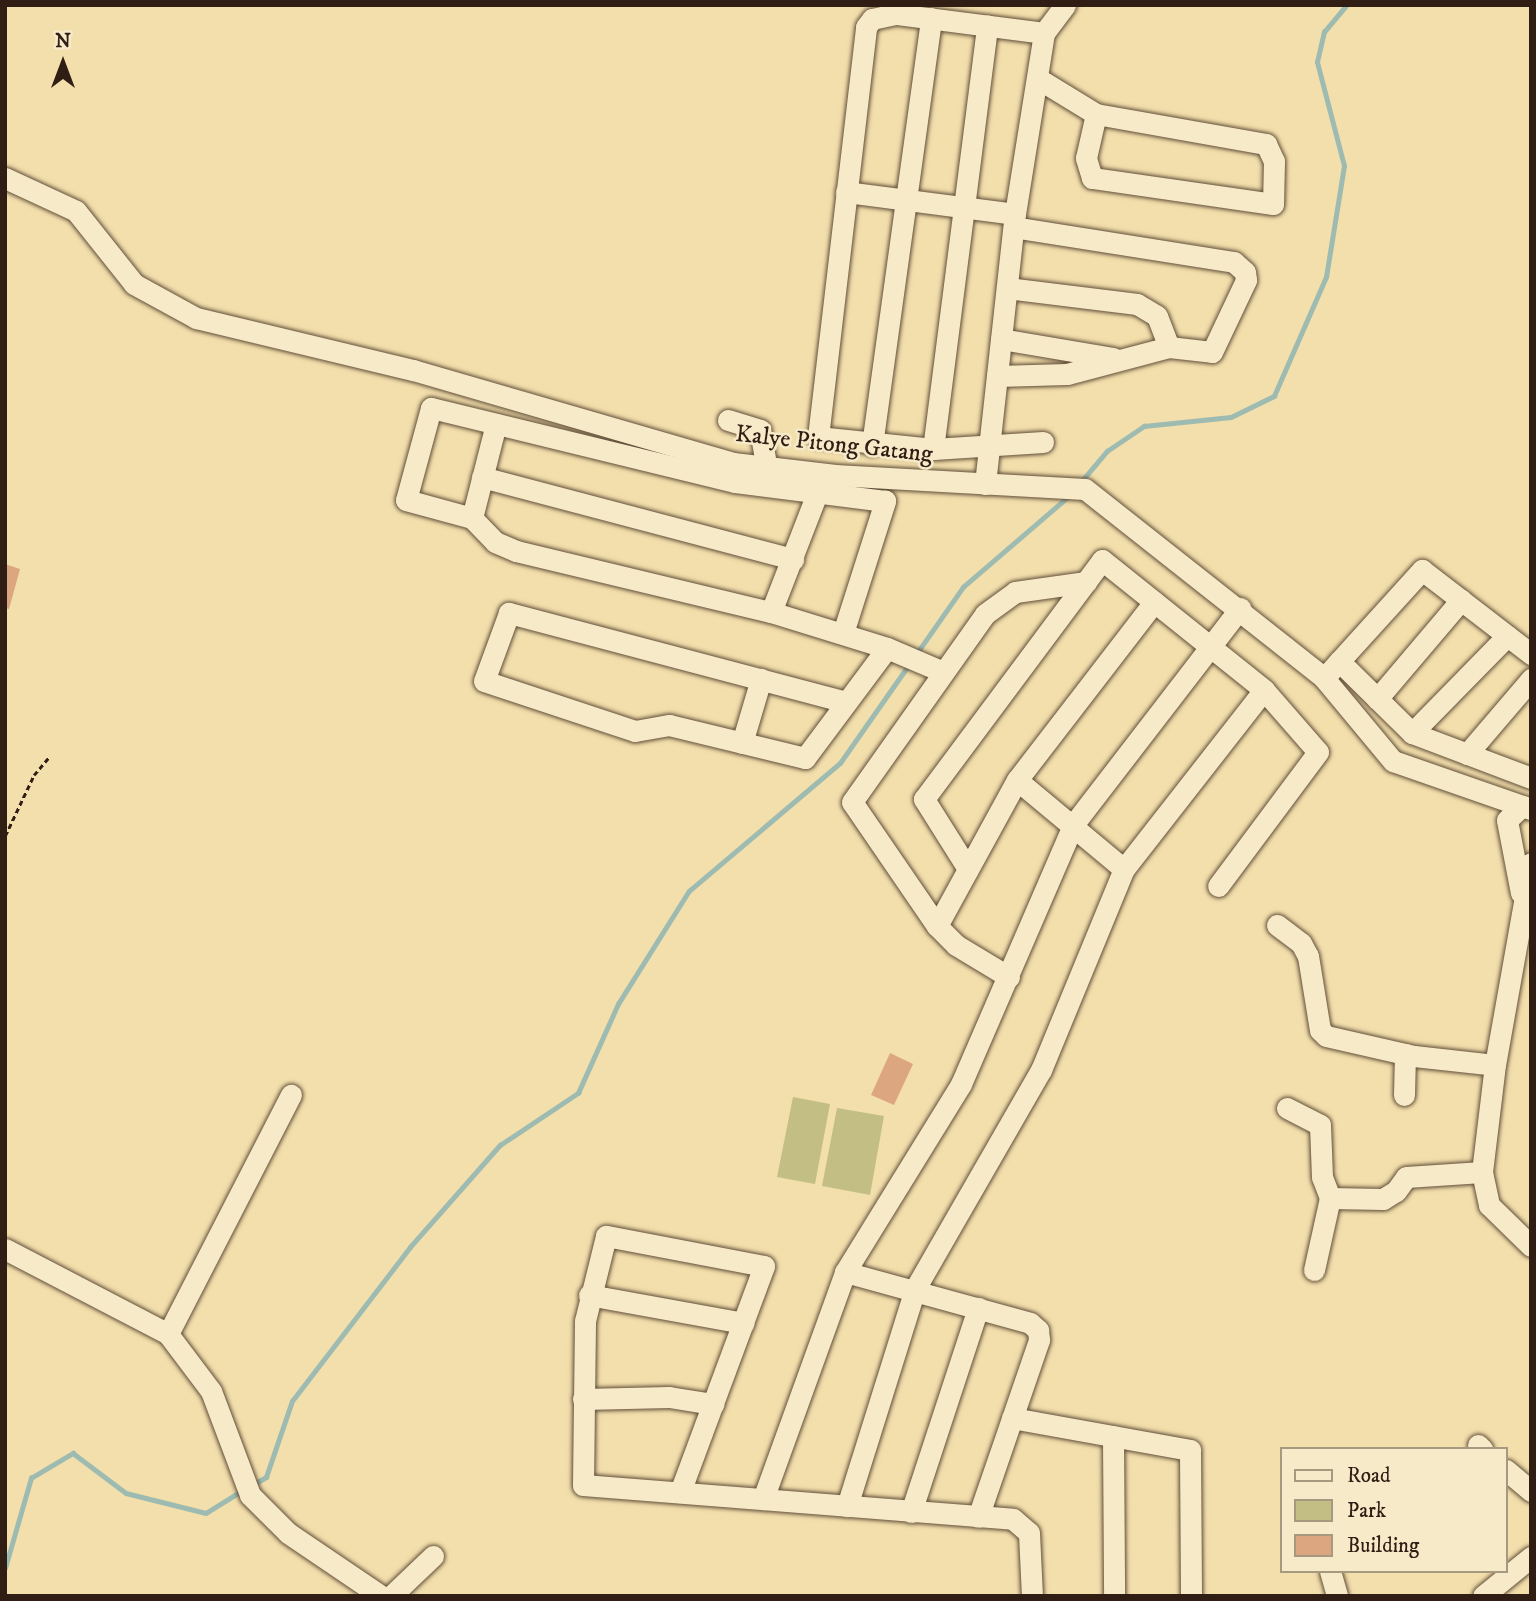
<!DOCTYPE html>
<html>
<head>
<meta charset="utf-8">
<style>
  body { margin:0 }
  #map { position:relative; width:1536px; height:1601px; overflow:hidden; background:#f3dfac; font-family:"IM FELL DW Pica",serif }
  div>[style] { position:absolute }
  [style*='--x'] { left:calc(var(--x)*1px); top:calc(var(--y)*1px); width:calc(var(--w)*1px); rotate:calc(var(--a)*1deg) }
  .green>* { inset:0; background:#c3bf84 }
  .stream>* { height:4.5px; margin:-2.25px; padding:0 2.25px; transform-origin:2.25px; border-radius:2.25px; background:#9ebbb2 }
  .building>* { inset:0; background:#dca780 }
  .path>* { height:2.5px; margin-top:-1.25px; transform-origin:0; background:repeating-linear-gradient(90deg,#301d13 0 5px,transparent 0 8.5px) }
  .roads { filter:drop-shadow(0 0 2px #614e39) drop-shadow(0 0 2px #614e39) }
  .minor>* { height:21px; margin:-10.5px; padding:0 10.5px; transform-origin:10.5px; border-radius:10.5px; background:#f7eac9 }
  span { translate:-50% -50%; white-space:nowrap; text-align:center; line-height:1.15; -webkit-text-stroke:5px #f7eac9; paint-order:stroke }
  .street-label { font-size:24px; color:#301d13 }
  .frame { position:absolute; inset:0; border:7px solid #301d13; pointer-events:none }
  .legend { position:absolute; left:1280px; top:1447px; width:228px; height:126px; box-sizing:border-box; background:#f7eac9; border:2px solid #a79880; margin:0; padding:9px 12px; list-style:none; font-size:21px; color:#301d13 }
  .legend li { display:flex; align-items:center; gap:14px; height:35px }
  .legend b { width:35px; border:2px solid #a79880 }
  .north { position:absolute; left:28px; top:28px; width:70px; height:70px; -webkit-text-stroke:5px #f7eac9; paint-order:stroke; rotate:0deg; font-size:19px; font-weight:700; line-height:28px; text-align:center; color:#301d13 }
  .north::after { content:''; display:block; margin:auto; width:24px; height:32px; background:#301d13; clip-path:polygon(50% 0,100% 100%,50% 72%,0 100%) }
</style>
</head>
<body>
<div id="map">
  <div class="green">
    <div style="clip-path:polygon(793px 1097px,830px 1104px,815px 1184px,777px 1177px)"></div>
    <div style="clip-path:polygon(837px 1108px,884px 1116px,870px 1195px,822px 1186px)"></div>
  </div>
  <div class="stream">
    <div style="--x:1080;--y:483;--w:42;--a:-49.8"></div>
    <div style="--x:1107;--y:451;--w:45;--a:-34"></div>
    <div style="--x:1144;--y:426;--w:87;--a:-5.9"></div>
    <div style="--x:1231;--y:417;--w:48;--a:-26"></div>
    <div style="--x:1274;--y:396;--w:130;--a:-66.4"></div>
    <div style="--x:1326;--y:277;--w:112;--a:-80.8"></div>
    <div style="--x:1344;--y:166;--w:107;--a:-104.6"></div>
    <div style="--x:1317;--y:62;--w:31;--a:-77"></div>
    <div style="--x:1324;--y:32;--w:35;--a:-50"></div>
    <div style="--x:917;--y:653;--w:80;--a:-55.1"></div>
    <div style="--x:963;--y:587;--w:141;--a:-40.7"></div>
    <div style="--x:254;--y:1484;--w:14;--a:-30"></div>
    <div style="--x:266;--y:1477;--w:80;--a:-71.1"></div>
    <div style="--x:292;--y:1401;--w:194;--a:-52.5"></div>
    <div style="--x:410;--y:1247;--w:136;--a:-48.6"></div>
    <div style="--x:500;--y:1145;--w:94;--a:-33.7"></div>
    <div style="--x:578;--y:1093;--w:98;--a:-65.8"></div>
    <div style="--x:618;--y:1004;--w:133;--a:-57.9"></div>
    <div style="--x:689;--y:891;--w:198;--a:-40.3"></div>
    <div style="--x:840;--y:763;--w:122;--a:-55"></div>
    <div style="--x:5;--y:1568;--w:94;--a:-73.9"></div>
    <div style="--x:31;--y:1478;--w:49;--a:-30.8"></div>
    <div style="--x:73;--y:1453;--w:66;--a:37"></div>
    <div style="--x:126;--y:1493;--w:82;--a:14"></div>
    <div style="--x:206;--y:1513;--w:44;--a:-31.9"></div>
  </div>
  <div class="building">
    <div style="clip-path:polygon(5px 564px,20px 569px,9px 609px,5px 608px)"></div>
    <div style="clip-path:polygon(890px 1053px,913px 1064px,894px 1105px,871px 1095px)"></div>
  </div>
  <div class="path">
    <div style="--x:5;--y:836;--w:68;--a:-64.6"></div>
    <div style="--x:34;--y:775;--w:23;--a:-50"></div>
  </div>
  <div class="roads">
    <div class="minor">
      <div style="--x:1037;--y:78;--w:69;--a:31.4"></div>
      <div style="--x:1096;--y:114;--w:173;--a:10"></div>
      <div style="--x:1266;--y:144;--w:19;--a:65"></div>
      <div style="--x:1274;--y:161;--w:43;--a:91.3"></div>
      <div style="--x:1273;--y:204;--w:183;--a:-171.8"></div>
      <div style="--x:1092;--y:178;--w:21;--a:-107"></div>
      <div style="--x:1086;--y:158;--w:45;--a:-77.2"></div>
      <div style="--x:5;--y:178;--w:78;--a:24.9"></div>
      <div style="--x:76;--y:211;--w:93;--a:51.5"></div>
      <div style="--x:134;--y:284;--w:71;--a:28.7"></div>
      <div style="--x:196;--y:318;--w:223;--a:13.5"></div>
      <div style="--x:413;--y:370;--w:333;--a:16.2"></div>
      <div style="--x:733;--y:463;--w:103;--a:6.7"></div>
      <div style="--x:835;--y:475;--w:250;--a:3.2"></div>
      <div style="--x:1085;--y:489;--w:305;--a:38.3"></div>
      <div style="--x:1324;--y:678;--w:108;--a:50.3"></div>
      <div style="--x:1393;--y:761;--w:146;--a:19.2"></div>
      <div style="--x:846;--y:192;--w:170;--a:7.4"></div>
      <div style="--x:1007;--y:288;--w:131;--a:7"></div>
      <div style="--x:1137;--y:304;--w:23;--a:31"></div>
      <div style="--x:1157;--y:316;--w:33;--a:69"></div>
      <div style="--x:1001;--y:339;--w:114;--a:9.6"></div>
      <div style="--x:997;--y:376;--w:70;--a:-1.6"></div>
      <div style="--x:1067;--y:374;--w:106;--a:-14.8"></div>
      <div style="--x:1169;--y:347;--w:43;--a:6.6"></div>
      <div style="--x:1212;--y:352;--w:80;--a:-64.7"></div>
      <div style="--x:1246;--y:280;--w:8;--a:-97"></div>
      <div style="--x:1245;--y:272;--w:15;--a:-138"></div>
      <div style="--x:1234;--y:262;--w:223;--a:-171"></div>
      <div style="--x:728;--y:420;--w:34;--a:17"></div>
      <div style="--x:760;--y:430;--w:39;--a:80"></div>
      <div style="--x:1043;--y:442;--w:110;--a:176.4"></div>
      <div style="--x:933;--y:449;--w:116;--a:-174"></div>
      <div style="--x:818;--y:437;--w:413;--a:-83.3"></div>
      <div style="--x:866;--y:27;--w:10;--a:-53"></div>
      <div style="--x:872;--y:19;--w:25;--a:-12"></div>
      <div style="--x:896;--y:14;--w:149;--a:7.3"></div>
      <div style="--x:872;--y:445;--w:431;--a:-82.1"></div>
      <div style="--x:933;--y:449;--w:427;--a:-82.7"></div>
      <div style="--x:482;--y:477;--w:322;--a:14.8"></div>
      <div style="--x:985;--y:484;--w:272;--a:-83.7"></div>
      <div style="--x:1015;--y:214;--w:183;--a:-80.9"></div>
      <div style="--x:1044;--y:33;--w:35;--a:-53"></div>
      <div style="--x:472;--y:518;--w:97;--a:-75.7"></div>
      <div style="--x:771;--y:612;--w:124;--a:-68.8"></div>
      <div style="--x:843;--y:633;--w:139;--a:-72.3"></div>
      <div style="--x:885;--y:501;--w:151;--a:-172.8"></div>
      <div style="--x:735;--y:482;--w:313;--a:-166.3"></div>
      <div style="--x:431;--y:408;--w:95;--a:105.2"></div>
      <div style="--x:406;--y:500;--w:68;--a:15.3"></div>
      <div style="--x:472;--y:518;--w:33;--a:46"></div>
      <div style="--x:495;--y:542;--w:23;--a:23"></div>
      <div style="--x:516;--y:551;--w:262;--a:13.5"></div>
      <div style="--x:771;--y:612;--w:121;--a:17.2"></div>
      <div style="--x:887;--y:648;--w:59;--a:23.1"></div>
      <div style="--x:1339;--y:661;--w:103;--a:44.6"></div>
      <div style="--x:1412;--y:733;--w:127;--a:20.7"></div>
      <div style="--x:1324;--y:678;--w:146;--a:-47.8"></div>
      <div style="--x:1422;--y:570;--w:138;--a:37.6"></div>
      <div style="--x:1377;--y:699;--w:130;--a:-49.7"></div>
      <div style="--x:846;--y:702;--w:349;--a:-165.2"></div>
      <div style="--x:509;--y:613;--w:72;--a:110.2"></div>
      <div style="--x:484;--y:681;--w:159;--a:18.3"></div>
      <div style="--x:635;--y:731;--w:35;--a:-10"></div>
      <div style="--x:669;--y:725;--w:140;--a:13.6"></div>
      <div style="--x:805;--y:758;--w:137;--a:-53.3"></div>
      <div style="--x:1412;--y:733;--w:136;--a:-45.6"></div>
      <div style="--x:742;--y:743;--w:67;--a:-73.5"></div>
      <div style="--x:1467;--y:754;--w:99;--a:-49.5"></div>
      <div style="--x:1017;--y:780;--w:139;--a:39.8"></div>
      <div style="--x:968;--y:869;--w:83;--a:-122.2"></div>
      <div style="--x:924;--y:799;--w:298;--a:-53.3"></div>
      <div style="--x:1102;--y:560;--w:208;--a:38.7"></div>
      <div style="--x:1264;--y:690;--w:82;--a:48.9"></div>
      <div style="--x:1318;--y:752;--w:167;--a:126.7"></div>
      <div style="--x:1521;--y:893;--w:74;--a:-100.9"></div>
      <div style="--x:1507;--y:820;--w:21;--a:-43"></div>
      <div style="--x:1277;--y:925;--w:30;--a:37"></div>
      <div style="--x:1301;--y:943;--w:15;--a:62"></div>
      <div style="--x:1308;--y:956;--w:75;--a:80.8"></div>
      <div style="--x:1320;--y:1030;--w:8;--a:45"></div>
      <div style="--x:1326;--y:1036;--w:90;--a:12.8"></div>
      <div style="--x:1414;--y:1056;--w:81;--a:6.3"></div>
      <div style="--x:937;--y:926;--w:166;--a:-61.3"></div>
      <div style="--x:1017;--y:780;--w:225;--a:-52.4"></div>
      <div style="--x:1009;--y:977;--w:62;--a:-148.9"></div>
      <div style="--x:956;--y:945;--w:27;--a:-135"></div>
      <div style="--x:937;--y:926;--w:150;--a:-124.4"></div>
      <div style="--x:852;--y:802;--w:230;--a:-54.7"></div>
      <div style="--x:985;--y:614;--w:37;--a:-36"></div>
      <div style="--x:1015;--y:592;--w:72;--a:-8"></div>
      <div style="--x:1404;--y:1095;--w:41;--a:-88.6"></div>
      <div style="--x:1287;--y:1108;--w:37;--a:27"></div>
      <div style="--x:1320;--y:1125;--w:52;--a:87.8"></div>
      <div style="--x:1322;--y:1177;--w:22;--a:69"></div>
      <div style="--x:1330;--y:1198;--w:53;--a:1.1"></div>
      <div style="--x:1383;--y:1199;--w:15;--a:-32"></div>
      <div style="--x:1396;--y:1191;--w:17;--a:-54"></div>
      <div style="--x:1406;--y:1177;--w:76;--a:-3.8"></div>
      <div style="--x:1482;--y:1172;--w:34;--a:78"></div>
      <div style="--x:1489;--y:1205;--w:59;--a:44.3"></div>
      <div style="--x:1482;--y:1172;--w:108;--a:-83.1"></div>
      <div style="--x:1495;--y:1065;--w:205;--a:-79.9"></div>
      <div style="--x:5;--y:1249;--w:184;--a:27.5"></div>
      <div style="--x:168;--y:1334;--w:71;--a:53"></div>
      <div style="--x:211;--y:1391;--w:111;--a:69.4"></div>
      <div style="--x:250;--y:1495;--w:54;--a:45"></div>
      <div style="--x:288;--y:1533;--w:112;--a:34.1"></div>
      <div style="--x:1314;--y:1270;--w:74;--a:-77.5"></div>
      <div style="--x:845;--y:1272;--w:192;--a:15.4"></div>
      <div style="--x:1030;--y:1323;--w:11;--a:41"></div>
      <div style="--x:1038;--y:1330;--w:10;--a:84"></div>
      <div style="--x:1039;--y:1340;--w:187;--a:109"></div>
      <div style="--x:589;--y:1295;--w:157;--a:10.3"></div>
      <div style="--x:168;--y:1334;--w:269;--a:-62.8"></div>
      <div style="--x:583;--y:1399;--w:86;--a:-1.3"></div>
      <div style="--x:669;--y:1397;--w:45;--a:9"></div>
      <div style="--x:1012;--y:1418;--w:181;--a:10.2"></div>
      <div style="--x:1190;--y:1450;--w:146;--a:89.6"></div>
      <div style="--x:1113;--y:1436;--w:160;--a:89.6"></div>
      <div style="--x:1478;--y:1445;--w:6;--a:45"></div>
      <div style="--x:1506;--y:1470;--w:33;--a:40"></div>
      <div style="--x:680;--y:1492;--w:241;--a:-69.6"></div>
      <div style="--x:764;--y:1266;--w:161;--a:-169.2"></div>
      <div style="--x:606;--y:1236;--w:88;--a:103.9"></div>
      <div style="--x:585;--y:1321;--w:164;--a:90.7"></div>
      <div style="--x:583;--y:1485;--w:431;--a:4.5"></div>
      <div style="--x:1013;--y:1519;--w:21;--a:41"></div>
      <div style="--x:1029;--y:1533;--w:63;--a:87.3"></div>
      <div style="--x:763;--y:1499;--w:241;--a:-70.1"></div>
      <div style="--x:845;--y:1272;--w:221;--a:-58.3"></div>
      <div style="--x:961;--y:1084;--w:282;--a:-66.6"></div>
      <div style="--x:1073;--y:825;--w:274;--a:-52.4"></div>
      <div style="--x:847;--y:1506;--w:227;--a:-72.6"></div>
      <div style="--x:915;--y:1289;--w:253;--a:-60.1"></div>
      <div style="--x:1041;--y:1070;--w:217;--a:-67.6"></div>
      <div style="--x:1124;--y:869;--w:227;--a:-52"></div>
      <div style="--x:911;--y:1512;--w:215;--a:-71.8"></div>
      <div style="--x:1330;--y:1571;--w:26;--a:74"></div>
      <div style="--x:391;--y:1596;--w:58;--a:-43.6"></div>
      <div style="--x:1483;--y:1596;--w:62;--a:-39.1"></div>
    </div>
  </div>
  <div class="street-label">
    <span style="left:834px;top:445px;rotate:6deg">Kalye Pitong Gatang</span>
  </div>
  <div class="frame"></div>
  <ul class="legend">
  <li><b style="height:9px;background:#f7eac9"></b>Road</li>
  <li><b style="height:19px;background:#c3bf84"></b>Park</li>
  <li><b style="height:19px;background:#dca780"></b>Building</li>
  </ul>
  <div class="north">N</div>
</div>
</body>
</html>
